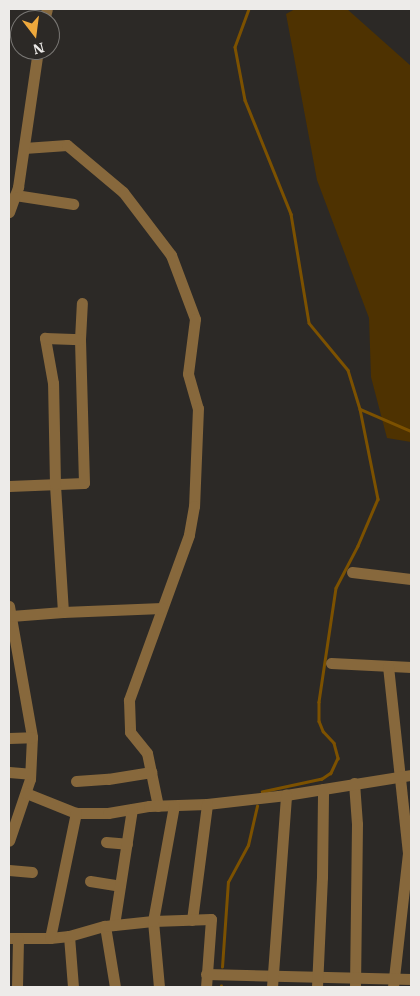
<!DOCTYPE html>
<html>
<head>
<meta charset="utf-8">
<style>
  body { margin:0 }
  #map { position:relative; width:420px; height:996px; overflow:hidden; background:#2c2926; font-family:"IBM Plex Serif",serif }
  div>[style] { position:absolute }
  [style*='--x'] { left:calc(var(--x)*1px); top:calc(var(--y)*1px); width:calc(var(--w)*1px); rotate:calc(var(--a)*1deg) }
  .green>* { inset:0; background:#4e3201 }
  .stream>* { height:2.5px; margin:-1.25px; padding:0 1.25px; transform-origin:1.25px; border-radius:1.25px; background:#7c5100 }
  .minor>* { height:11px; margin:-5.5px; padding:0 5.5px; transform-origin:5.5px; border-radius:5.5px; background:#87683c }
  span { translate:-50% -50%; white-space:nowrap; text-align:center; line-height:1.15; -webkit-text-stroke:5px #2c2926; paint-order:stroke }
  .frame { position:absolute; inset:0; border:10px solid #edebe9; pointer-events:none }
  .north { position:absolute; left:10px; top:10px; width:50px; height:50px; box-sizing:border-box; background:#2c2926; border:1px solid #797774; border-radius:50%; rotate:165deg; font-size:14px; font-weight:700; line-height:20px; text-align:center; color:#edebe9 }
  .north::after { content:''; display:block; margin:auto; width:18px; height:22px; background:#eea83c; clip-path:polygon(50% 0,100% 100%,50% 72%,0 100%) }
</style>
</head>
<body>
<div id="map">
  <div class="green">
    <div style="clip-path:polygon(295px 9px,347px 9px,411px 66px,411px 442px,387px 438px,371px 377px,369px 318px,317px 180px,286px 14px)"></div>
  </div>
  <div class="stream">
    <div style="--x:249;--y:9;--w:40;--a:110.2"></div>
    <div style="--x:235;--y:47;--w:54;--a:79.3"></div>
    <div style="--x:245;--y:100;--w:123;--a:68"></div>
    <div style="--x:291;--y:214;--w:110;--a:80.6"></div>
    <div style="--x:309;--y:323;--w:61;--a:50.3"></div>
    <div style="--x:348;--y:370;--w:41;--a:72.9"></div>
    <div style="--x:360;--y:409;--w:92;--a:78.7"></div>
    <div style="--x:378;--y:499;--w:51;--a:113.1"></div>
    <div style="--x:358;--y:546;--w:47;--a:117.6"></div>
    <div style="--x:336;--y:588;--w:115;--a:98.5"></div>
    <div style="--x:319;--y:702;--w:19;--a:90"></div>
    <div style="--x:319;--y:721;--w:11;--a:68"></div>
    <div style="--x:323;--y:731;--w:16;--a:47"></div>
    <div style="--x:334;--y:743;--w:16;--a:75"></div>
    <div style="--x:338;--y:758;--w:17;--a:115"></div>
    <div style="--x:331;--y:773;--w:11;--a:146"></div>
    <div style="--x:322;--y:779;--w:61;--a:167.8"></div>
    <div style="--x:360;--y:409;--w:56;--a:23.3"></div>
    <div style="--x:222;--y:967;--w:85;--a:-86"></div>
    <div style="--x:228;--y:882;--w:42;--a:-61.6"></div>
    <div style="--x:248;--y:845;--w:40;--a:-77"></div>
    <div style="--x:221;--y:987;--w:1;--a:-90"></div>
  </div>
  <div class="minor">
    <div style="--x:44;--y:20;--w:11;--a:-75"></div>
    <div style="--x:24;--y:148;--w:43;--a:-4"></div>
    <div style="--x:67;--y:145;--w:73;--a:40"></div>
    <div style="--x:123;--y:192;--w:79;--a:52.7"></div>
    <div style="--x:171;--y:255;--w:68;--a:69.4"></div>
    <div style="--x:195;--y:319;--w:55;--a:97.3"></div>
    <div style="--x:188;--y:374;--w:35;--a:74"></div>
    <div style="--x:198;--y:408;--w:98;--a:92.3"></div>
    <div style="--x:194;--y:506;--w:29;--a:100"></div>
    <div style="--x:189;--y:535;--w:176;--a:110"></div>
    <div style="--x:129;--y:700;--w:32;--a:88"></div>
    <div style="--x:130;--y:732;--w:27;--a:51"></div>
    <div style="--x:147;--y:753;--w:54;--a:78.3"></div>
    <div style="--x:15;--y:195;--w:59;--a:8.8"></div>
    <div style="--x:9;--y:212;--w:27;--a:-70"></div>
    <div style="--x:18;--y:187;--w:138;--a:-81.7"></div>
    <div style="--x:9;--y:486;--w:75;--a:-2.3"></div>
    <div style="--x:84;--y:483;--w:144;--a:-91.6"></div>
    <div style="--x:80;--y:339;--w:36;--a:-87"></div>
    <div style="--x:352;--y:572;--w:59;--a:6.8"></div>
    <div style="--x:9;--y:606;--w:133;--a:80"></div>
    <div style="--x:32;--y:737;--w:42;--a:92.7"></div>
    <div style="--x:30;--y:779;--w:65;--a:108.7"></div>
    <div style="--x:63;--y:612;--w:128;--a:-93.6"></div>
    <div style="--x:55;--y:484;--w:101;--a:-91.1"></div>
    <div style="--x:53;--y:383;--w:46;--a:-100.1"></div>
    <div style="--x:45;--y:338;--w:35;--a:2"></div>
    <div style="--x:11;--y:616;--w:52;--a:-4.4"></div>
    <div style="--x:63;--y:612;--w:99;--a:-2.3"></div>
    <div style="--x:331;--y:663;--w:80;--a:2.9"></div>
    <div style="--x:388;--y:666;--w:188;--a:83.9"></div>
    <div style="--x:408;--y:853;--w:135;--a:96.4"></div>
    <div style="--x:9;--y:738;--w:23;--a:-2"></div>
    <div style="--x:9;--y:772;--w:21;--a:5"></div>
    <div style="--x:76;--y:781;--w:32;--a:-4"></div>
    <div style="--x:108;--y:779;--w:44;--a:-9.2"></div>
    <div style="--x:354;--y:783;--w:41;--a:85.8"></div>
    <div style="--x:357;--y:824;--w:163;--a:90.7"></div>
    <div style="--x:26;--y:793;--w:54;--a:21.8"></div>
    <div style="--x:76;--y:813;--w:32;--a:0"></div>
    <div style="--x:108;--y:813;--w:42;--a:-9.7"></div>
    <div style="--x:149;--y:806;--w:58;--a:-2"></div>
    <div style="--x:207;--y:804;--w:80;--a:-6.5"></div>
    <div style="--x:286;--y:795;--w:127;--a:-9.1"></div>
    <div style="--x:106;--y:842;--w:21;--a:5"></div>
    <div style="--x:9;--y:870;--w:23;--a:5"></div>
    <div style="--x:90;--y:881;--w:30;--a:9"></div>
    <div style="--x:192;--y:920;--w:117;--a:-82.6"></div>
    <div style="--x:114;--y:925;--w:117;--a:-81.2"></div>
    <div style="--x:105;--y:926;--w:62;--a:80.7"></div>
    <div style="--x:69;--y:936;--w:51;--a:85.5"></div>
    <div style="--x:9;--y:938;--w:41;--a:0"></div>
    <div style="--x:50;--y:938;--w:19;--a:-6"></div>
    <div style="--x:69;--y:936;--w:37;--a:-16"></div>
    <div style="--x:105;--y:926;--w:48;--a:-5.9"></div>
    <div style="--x:153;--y:921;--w:58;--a:-2"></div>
    <div style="--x:211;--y:919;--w:68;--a:94.2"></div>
    <div style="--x:50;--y:938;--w:128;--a:-78.3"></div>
    <div style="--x:206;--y:974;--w:205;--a:1.4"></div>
    <div style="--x:17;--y:987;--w:48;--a:-88.8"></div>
    <div style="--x:159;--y:987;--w:66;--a:-95.2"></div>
    <div style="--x:153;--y:921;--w:117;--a:-79.7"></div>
    <div style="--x:272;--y:987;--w:193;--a:-85.8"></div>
    <div style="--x:317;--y:987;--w:110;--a:-87.4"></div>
    <div style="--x:322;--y:877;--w:88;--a:-89.3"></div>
  </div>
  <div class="frame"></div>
  <div class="north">N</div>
</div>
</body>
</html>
